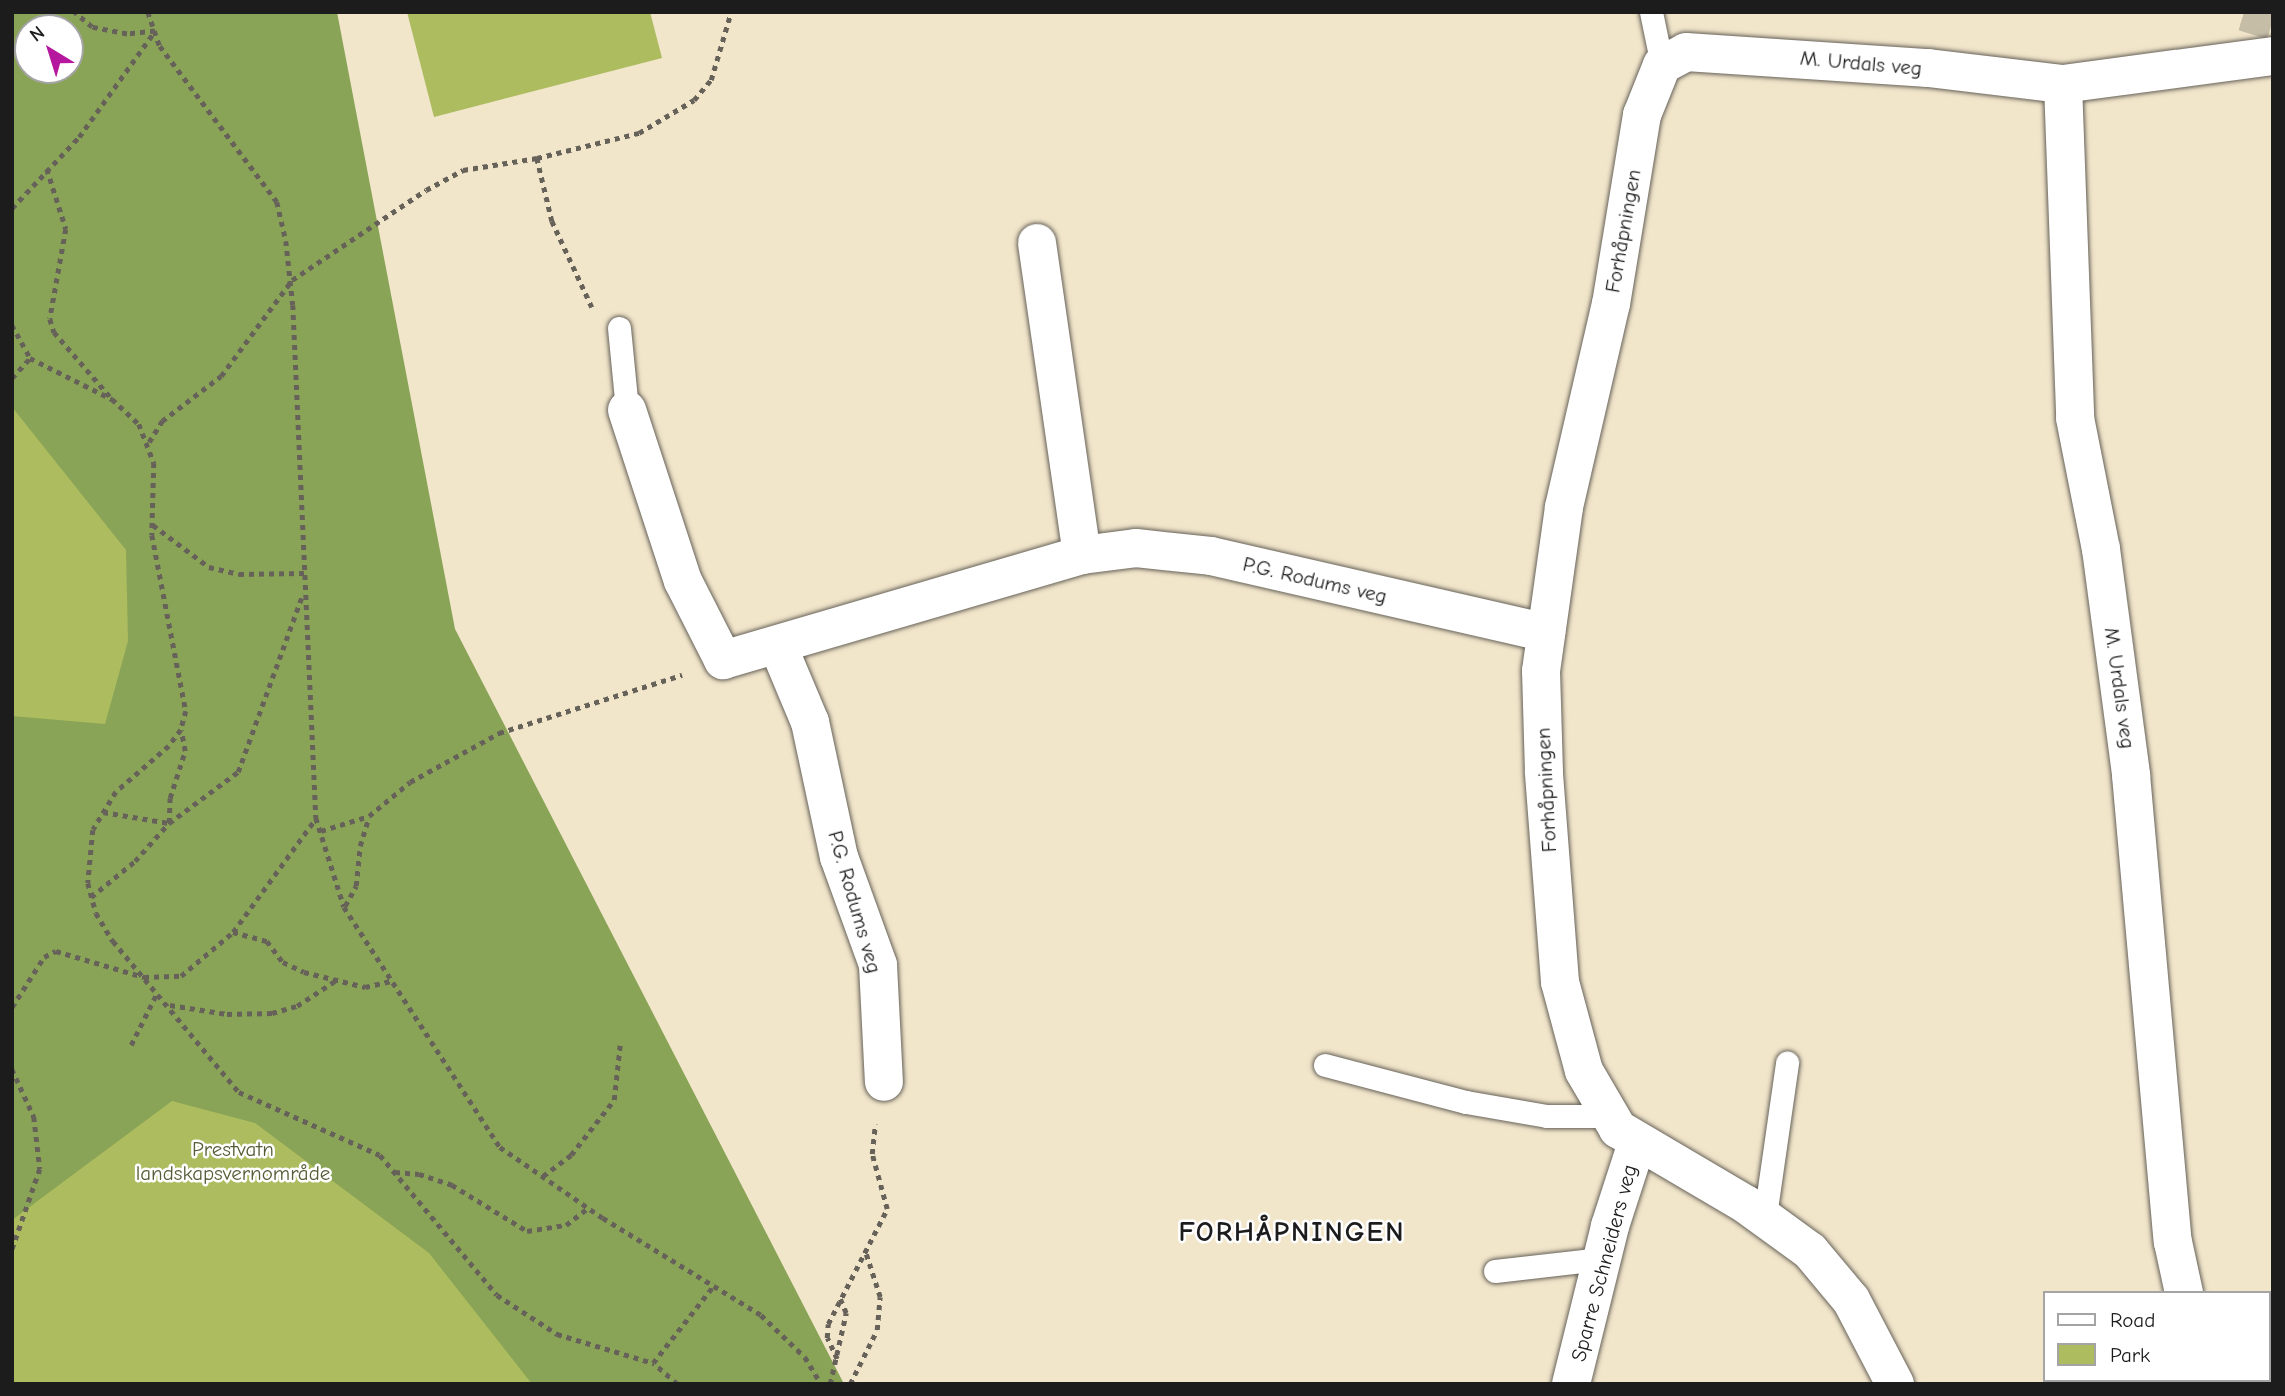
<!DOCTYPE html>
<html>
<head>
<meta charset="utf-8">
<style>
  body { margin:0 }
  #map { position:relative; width:2285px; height:1396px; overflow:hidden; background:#f1e5ca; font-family:"Comic Neue",sans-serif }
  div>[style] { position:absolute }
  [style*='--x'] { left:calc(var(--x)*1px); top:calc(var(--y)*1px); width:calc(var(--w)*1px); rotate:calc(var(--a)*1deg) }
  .green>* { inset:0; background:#acbc5f }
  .forest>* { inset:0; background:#89a456 }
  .primary-tunnel>* { height:38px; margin-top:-19px; transform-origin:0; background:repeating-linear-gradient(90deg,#c6bda7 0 38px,transparent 0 57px) }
  .path>* { height:4.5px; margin-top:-2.25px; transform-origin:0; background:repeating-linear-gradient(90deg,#676259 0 5px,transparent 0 10px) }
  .roads { filter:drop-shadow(0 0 2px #676259) drop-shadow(0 0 2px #676259) }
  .lane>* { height:23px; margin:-11.5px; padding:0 11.5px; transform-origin:11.5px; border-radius:11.5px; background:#fff }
  .street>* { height:38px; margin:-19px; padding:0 19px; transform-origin:19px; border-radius:19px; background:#fff }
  span { translate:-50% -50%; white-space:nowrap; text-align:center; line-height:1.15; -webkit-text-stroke:5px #fff; paint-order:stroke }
  .street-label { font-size:21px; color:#1c1c1c }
  .park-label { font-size:21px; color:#565c37 }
  .district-label { font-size:28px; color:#1c1c1c; font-weight:700; letter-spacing:2px }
  .frame { position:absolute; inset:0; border:14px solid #1c1c1c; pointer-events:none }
  .legend { position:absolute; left:2043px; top:1291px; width:228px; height:91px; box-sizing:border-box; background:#fff; border:2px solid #a4a4a4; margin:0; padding:9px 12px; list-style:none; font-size:21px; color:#1c1c1c }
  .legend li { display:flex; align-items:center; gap:14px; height:35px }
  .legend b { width:35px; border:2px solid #a4a4a4 }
  .north { position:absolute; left:14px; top:14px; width:70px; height:70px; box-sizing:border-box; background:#fff; border:2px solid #a4a4a4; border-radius:50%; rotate:322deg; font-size:19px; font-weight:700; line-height:28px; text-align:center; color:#1c1c1c }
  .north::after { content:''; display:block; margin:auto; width:24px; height:32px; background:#b5179e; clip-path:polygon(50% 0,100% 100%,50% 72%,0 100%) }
</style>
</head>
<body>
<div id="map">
  <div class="green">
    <div style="clip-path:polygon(evenodd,12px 12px,141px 12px,285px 335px,812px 1384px,12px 1384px,12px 12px,28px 28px,70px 28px,70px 70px,28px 70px,28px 28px)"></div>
    <div style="clip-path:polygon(407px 12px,650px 12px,662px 58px,434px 117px)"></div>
  </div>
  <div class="forest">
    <div style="clip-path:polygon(evenodd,12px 12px,337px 12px,455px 629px,844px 1384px,532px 1384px,429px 1253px,255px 1123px,172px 1101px,12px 1220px,12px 716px,105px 724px,128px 641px,126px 550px,12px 407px,12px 12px,28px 28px,70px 28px,70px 70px,28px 70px,28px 28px)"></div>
  </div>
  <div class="primary-tunnel">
    <div style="--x:2244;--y:12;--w:30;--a:17"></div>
  </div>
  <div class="path">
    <div style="--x:148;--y:12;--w:36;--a:71"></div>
    <div style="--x:160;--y:46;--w:195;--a:53.1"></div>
    <div style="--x:277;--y:202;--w:40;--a:77"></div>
    <div style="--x:286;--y:241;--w:64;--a:83.8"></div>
    <div style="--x:293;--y:305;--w:514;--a:87.43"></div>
    <div style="--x:316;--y:818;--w:93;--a:72.5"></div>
    <div style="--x:344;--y:907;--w:286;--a:57"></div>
    <div style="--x:500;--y:1147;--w:125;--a:34.6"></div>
    <div style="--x:603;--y:1218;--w:185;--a:31.5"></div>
    <div style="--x:761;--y:1315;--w:61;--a:43.7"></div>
    <div style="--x:805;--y:1357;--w:31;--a:59"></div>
    <div style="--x:537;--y:158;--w:65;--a:76.6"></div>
    <div style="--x:552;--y:221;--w:95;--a:65.1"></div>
    <div style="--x:47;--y:169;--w:63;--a:72.4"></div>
    <div style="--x:66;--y:229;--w:91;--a:100.1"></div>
    <div style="--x:50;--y:319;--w:14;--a:73"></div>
    <div style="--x:54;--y:332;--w:89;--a:49.1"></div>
    <div style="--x:12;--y:208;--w:98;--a:-46.7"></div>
    <div style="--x:79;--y:137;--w:130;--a:-54.4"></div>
    <div style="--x:155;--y:31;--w:28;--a:174"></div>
    <div style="--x:127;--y:34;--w:36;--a:-169"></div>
    <div style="--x:92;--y:27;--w:23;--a:-140"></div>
    <div style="--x:12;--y:325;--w:38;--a:61"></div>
    <div style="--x:30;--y:358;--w:92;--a:26.6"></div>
    <div style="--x:112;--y:399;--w:37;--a:43"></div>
    <div style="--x:139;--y:424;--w:42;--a:69"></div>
    <div style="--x:154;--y:463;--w:72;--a:91.6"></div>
    <div style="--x:152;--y:535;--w:179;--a:79.1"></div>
    <div style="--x:186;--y:711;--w:20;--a:105"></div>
    <div style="--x:181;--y:730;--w:20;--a:127"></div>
    <div style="--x:169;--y:746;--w:70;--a:139"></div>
    <div style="--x:116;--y:792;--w:44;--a:121.2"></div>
    <div style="--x:93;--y:830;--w:53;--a:95.4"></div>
    <div style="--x:88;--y:883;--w:31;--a:75"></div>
    <div style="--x:96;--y:913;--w:33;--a:59"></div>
    <div style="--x:113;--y:941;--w:197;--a:50.2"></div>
    <div style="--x:239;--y:1092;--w:154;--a:24.1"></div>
    <div style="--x:380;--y:1155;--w:182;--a:50.1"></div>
    <div style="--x:497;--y:1295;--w:72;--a:33"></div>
    <div style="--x:557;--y:1334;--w:100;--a:16.8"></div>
    <div style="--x:12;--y:378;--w:27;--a:-48"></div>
    <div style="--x:149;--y:442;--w:25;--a:-58"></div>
    <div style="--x:162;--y:421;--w:74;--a:-37.3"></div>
    <div style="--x:221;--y:376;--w:119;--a:-53.5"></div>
    <div style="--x:292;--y:280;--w:161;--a:-33.9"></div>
    <div style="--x:426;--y:190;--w:42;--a:-28.4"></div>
    <div style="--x:463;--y:170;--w:75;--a:-9.2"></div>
    <div style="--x:537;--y:158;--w:105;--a:-13.8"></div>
    <div style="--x:639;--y:133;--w:64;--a:-31"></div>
    <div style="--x:694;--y:100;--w:26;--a:-50"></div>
    <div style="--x:711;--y:80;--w:71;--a:-73.6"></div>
    <div style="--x:153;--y:525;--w:70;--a:36.9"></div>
    <div style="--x:209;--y:567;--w:31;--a:13"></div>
    <div style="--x:239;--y:574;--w:65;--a:-0.9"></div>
    <div style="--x:103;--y:812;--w:67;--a:9.5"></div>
    <div style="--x:169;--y:823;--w:25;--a:-88"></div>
    <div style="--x:170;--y:798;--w:49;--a:-72.3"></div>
    <div style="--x:185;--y:751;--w:21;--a:-101"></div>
    <div style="--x:321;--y:831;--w:50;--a:-17.4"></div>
    <div style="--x:369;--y:816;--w:53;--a:-39.7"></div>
    <div style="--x:410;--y:782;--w:102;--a:-28.8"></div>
    <div style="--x:499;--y:733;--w:192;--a:-17.6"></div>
    <div style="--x:91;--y:897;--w:57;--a:-39.3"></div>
    <div style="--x:135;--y:861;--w:51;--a:-48.2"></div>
    <div style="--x:169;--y:823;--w:86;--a:-36.5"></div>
    <div style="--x:238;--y:772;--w:190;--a:-70"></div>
    <div style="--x:345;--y:906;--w:23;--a:-61"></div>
    <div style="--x:356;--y:886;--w:40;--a:-84.3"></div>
    <div style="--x:360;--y:846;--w:30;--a:-73"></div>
    <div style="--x:233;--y:932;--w:35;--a:15"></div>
    <div style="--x:267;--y:941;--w:26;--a:53"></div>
    <div style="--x:283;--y:962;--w:23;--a:25"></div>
    <div style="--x:304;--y:972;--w:63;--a:13.8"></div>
    <div style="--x:365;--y:987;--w:28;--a:-13"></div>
    <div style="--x:170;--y:1005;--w:58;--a:9"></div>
    <div style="--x:227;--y:1014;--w:45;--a:-1.3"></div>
    <div style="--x:272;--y:1013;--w:26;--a:-16"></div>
    <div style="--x:297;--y:1006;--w:49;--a:-33.4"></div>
    <div style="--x:12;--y:1007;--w:59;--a:-57.4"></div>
    <div style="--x:44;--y:957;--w:13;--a:-27"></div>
    <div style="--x:56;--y:951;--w:92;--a:16.5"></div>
    <div style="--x:144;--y:977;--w:37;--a:-2"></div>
    <div style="--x:181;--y:976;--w:68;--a:-40.2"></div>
    <div style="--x:233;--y:932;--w:141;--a:-53.9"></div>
    <div style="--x:131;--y:1045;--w:58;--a:-63.4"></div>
    <div style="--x:12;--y:1069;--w:53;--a:65.4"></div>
    <div style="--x:34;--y:1117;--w:52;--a:83.4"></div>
    <div style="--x:40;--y:1169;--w:86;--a:109.1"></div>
    <div style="--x:395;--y:1172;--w:24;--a:5"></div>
    <div style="--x:419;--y:1174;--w:35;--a:18"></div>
    <div style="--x:452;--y:1185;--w:88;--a:31.5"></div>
    <div style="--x:527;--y:1231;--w:39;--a:-9"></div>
    <div style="--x:566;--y:1225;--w:28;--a:-38"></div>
    <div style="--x:543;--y:1176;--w:35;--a:-37"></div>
    <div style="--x:571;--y:1155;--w:70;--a:-52"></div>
    <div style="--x:614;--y:1100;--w:55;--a:-83.8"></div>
    <div style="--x:837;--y:1359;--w:23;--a:-115"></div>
    <div style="--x:827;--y:1338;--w:14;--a:-86"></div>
    <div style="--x:828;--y:1324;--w:129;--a:-62.8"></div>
    <div style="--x:887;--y:1209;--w:57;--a:-105.3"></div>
    <div style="--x:872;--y:1154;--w:30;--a:-84"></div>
    <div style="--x:677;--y:1384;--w:32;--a:-139"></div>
    <div style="--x:653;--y:1363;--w:100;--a:-51.9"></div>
    <div style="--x:830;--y:1384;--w:73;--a:-77.3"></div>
    <div style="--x:846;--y:1313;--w:15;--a:-113"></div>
    <div style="--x:850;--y:1384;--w:60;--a:-63.4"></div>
    <div style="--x:877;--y:1330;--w:33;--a:-85"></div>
    <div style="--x:880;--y:1297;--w:45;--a:-108"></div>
  </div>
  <div class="roads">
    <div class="lane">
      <div style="--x:1651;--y:12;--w:54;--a:78.3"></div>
      <div style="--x:619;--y:328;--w:82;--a:84.4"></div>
      <div style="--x:1325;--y:1065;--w:146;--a:14.7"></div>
      <div style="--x:1466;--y:1102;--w:82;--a:9.8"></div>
      <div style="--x:1547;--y:1116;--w:60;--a:0"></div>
      <div style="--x:1765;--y:1216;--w:155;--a:-81.8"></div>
      <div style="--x:1495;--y:1271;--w:107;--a:-6.5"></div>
    </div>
    <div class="street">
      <div style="--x:2063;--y:84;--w:334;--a:87.9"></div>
      <div style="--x:2075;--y:418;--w:134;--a:78.8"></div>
      <div style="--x:2101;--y:549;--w:228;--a:82.4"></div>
      <div style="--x:2131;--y:775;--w:469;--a:84.9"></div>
      <div style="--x:2173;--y:1242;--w:52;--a:77.8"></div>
      <div style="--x:1037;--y:243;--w:315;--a:81.8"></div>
      <div style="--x:627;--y:410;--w:180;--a:71.9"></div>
      <div style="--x:683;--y:581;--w:89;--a:63.1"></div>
      <div style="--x:723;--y:660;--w:374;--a:-16.3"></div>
      <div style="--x:1082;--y:555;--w:54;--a:-7.4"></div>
      <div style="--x:1136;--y:548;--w:75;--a:6.1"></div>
      <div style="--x:1211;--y:556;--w:344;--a:12.9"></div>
      <div style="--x:778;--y:646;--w:82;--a:67.2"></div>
      <div style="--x:810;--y:722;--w:138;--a:77.9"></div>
      <div style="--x:839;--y:857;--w:115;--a:70.1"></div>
      <div style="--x:878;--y:965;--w:117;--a:87.1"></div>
      <div style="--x:2200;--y:1380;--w:4;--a:76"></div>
      <div style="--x:1571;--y:1384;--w:163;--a:-76.1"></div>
      <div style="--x:1610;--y:1226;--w:87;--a:-72"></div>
      <div style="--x:1895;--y:1384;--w:95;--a:-117.6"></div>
      <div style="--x:1851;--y:1300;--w:64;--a:-129.9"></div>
      <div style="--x:1810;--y:1251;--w:78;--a:-143.9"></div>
      <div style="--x:1747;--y:1205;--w:150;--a:-149.5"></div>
      <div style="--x:1618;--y:1129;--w:67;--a:-120.4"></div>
      <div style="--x:1584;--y:1071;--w:92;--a:-105.1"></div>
      <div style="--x:1560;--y:982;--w:211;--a:-94.4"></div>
      <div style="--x:1544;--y:772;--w:101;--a:-91.7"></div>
      <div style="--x:1541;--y:671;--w:166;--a:-82"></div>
      <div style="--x:1564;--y:507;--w:208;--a:-77"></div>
      <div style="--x:1611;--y:304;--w:192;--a:-80.7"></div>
      <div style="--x:1642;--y:115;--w:54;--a:-68.2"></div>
      <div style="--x:1662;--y:65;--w:27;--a:-28"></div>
      <div style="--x:1686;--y:52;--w:243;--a:3.8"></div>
      <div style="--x:1928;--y:68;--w:136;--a:6.8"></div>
      <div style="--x:2063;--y:84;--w:212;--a:-7.6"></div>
    </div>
  </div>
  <div class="street-label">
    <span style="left:1861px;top:63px;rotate:5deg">M. Urdals veg</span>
    <span style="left:1623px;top:231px;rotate:-80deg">Forhåpningen</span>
    <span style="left:1315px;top:580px;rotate:13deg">P.G. Rodums veg</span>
    <span style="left:2120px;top:688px;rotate:82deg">M. Urdals veg</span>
    <span style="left:1546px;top:790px;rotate:-93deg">Forhåpningen</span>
    <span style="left:855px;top:902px;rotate:74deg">P.G. Rodums veg</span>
    <span style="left:1604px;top:1263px;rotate:-75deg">Sparre Schneiders veg</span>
  </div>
  <div class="park-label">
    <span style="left:233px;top:1161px">Prestvatn<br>landskapsvernområde</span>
  </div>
  <div class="district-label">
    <span style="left:1292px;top:1232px">FORHÅPNINGEN</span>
  </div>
  <div class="frame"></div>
  <ul class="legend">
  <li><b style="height:9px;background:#fff"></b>Road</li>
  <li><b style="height:19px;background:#acbc5f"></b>Park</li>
  </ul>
  <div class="north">N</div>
</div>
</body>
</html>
